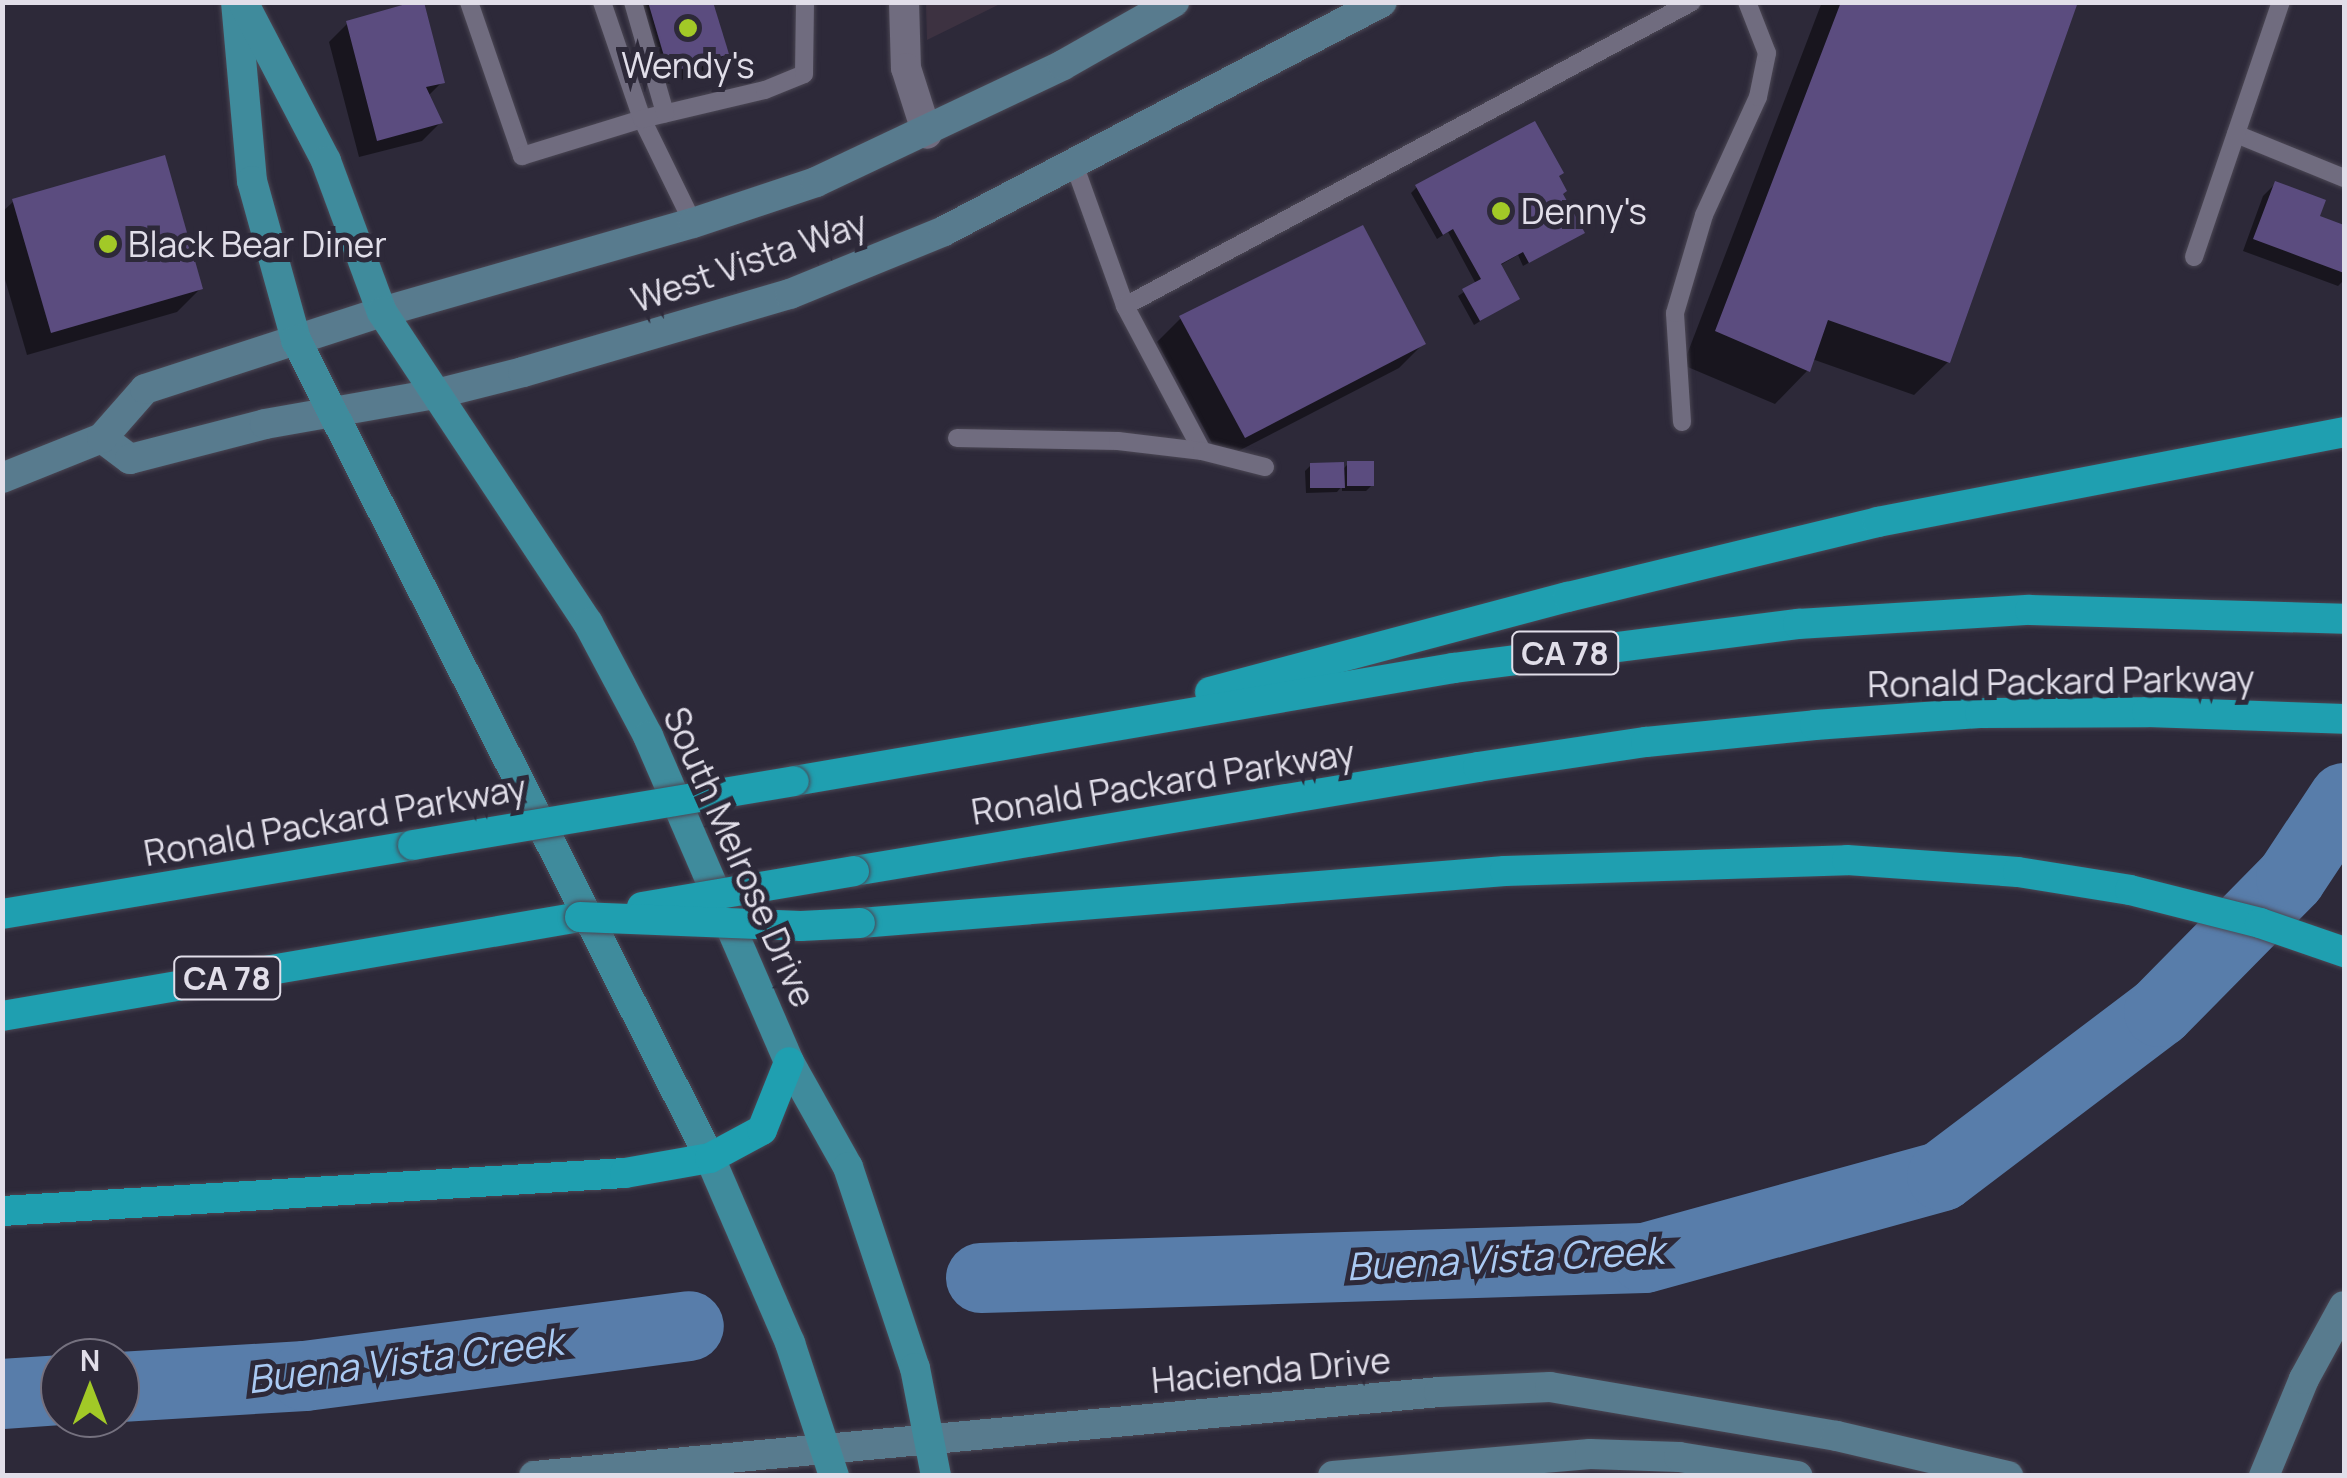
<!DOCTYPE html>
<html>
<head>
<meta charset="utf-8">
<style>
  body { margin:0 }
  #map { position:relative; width:2347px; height:1478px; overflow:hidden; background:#2d2939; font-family:Manrope,sans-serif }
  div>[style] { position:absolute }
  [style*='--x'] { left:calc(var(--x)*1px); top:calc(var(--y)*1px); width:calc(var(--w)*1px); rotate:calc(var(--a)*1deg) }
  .education>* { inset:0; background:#3d3241 }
  .shadow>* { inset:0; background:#0007 }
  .river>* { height:70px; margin:-35px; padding:0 35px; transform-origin:35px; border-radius:35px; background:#587daa }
  .building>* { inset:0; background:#5b4c7f }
  .roads { filter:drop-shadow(0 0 2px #4b4754) drop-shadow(0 0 2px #4b4754) }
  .lane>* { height:18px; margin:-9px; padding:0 9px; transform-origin:9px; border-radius:9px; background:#706c7f }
  .street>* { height:30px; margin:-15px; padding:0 15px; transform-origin:15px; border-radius:15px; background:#706c7f }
  .secondary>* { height:30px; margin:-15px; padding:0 15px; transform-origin:15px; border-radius:15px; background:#587b8e }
  .primary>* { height:30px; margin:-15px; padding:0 15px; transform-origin:15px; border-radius:15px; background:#3f8b9c }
  .highway>* { height:30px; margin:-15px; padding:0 15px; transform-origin:15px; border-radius:15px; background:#1f9fb0 }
  .bridges { filter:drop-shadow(0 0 2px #4b4754) drop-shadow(0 0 2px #4b4754) }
  .highway-bridge>* { height:30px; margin:-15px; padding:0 15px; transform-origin:15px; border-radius:15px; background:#1f9fb0 }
  .dots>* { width:28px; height:28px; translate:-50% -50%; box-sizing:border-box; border:5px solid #2d2939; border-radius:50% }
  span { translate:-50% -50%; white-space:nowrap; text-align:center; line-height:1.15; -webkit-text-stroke:10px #2d2939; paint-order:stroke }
  .shield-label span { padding:2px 8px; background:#2d2939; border:2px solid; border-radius:8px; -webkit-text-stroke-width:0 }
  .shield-label { font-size:32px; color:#e1dee9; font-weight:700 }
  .poi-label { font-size:35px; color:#e1dee9 }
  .left { translate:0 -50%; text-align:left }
  .street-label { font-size:35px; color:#e1dee9 }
  .water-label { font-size:38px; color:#aacaf3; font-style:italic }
  .frame { position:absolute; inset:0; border:5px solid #e1dee9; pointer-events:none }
  .north { position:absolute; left:40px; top:1338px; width:100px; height:100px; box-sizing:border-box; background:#2d2939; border:2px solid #75717f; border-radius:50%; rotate:0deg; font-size:28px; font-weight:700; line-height:40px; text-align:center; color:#e1dee9 }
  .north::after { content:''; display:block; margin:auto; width:35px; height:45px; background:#a2c927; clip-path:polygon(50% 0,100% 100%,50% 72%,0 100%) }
</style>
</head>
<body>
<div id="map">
  <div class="education">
    <div style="clip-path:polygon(926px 3px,926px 2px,1002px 3px,927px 40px)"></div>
  </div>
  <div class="shadow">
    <div style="clip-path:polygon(625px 2px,710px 2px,726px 53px,708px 72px,651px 89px)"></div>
    <div style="clip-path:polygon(1822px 2px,2076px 2px,1948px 362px,1914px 395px,1812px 359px,1808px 370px,1775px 404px,1683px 365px)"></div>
    <div style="clip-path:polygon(347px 24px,442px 82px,427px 97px,440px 123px,422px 141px,359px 157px,329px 42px)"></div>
    <div style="clip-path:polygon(1557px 177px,1561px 194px,1582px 232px,1523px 266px,1518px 255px,1499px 266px,1517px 298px,1474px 325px,1458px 296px,1476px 284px,1448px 232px,1437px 239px,1411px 193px,1417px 187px)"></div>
    <div style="clip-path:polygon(2275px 184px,2317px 217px,2344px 227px,2344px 280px,2338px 286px,2243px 251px,2263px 196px)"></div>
    <div style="clip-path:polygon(14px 201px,201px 288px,177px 312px,27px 355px,2px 269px,2px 212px)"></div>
    <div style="clip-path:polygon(1181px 318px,1423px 344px,1399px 368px,1221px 460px,1157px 342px)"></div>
    <div style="clip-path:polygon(1348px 464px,1372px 485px,1366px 491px,1342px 491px,1342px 486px,1337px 492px,1306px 493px,1305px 471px,1311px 465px,1342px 470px)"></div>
  </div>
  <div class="river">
    <div style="--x:981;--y:1278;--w:664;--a:-1.73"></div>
    <div style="--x:1645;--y:1258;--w:308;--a:-15.4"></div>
    <div style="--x:1942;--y:1176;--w:272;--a:-37.1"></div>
    <div style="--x:2159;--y:1012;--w:188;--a:-45.4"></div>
    <div style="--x:2291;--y:878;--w:96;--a:-56.5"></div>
    <div style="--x:120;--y:1387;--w:185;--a:-3.4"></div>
    <div style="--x:305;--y:1376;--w:387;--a:-7.4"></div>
    <div style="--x:2;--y:1394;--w:58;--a:-3.9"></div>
  </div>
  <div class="building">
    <div style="clip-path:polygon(413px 2px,424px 2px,445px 83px,426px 87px,443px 123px,377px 141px,346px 21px)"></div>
    <div style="clip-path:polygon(648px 2px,713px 2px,729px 54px,669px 73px)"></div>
    <div style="clip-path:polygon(1841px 2px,2078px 2px,1950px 363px,1828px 320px,1810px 372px,1715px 331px)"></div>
    <div style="clip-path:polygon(1535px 121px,1564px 173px,1559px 176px,1567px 191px,1563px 194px,1585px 233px,1529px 263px,1523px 252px,1501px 264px,1520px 299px,1480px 321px,1462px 289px,1481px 279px,1453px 229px,1443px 235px,1415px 185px)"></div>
    <div style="clip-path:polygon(165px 155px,203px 289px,51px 333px,12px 199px)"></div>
    <div style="clip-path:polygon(2275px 181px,2326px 200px,2320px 216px,2344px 225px,2344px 273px,2253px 239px)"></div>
    <div style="clip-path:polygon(1363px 225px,1426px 344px,1245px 438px,1179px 316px)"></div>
    <div style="clip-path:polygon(1347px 461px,1374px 461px,1374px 486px,1347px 486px)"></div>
    <div style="clip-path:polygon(1344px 462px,1345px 488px,1310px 488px,1310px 463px)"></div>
  </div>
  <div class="roads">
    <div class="lane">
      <div style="--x:469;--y:2;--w:163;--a:71"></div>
      <div style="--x:522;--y:156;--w:126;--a:-17.1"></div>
      <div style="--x:642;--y:119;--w:116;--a:63.9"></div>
      <div style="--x:602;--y:2;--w:124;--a:71.1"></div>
      <div style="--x:642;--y:119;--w:126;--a:-13.3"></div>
      <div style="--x:765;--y:90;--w:42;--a:-22.3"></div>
      <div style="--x:804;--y:74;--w:72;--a:-89.2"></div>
      <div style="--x:633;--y:2;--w:116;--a:73.9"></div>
      <div style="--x:2236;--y:134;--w:117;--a:22.2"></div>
      <div style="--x:1074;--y:164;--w:151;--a:70.2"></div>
      <div style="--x:1125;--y:306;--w:164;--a:62"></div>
      <div style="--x:2194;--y:257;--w:269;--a:-71.2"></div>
      <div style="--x:1125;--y:306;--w:643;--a:-28.2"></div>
      <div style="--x:1682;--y:422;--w:109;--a:-93.7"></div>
      <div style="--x:1675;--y:313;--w:102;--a:-73.5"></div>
      <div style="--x:1704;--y:215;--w:130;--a:-65.4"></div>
      <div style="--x:1758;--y:97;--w:45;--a:-78.4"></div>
      <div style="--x:1767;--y:53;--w:55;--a:-111.4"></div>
      <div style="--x:957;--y:438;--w:161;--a:1.1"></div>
      <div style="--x:1118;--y:441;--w:85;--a:6.8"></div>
      <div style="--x:1202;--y:451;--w:65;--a:14.3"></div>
    </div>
    <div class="street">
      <div style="--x:904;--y:2;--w:66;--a:88.3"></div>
      <div style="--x:906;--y:68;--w:69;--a:72.3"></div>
    </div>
    <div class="secondary">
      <div style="--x:102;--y:438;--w:35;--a:37"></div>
      <div style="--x:130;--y:459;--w:139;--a:-14.5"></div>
      <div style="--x:265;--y:424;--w:174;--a:-10"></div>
      <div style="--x:436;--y:394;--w:90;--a:-14.2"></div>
      <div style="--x:523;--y:372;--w:278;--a:-16.3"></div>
      <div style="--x:790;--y:294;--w:166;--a:-22.2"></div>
      <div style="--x:944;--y:231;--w:494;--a:-27.6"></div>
      <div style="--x:2;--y:478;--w:108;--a:-21.8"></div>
      <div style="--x:102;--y:438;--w:65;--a:-48.7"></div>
      <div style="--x:145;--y:389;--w:249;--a:-18"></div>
      <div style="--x:382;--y:312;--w:323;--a:-16"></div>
      <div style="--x:693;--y:223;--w:130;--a:-18.4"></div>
      <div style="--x:816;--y:182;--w:273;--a:-25.3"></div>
      <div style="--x:1063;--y:65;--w:128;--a:-29.6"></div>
      <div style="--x:534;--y:1476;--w:909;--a:-5.3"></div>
      <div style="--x:1439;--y:1392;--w:111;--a:-2.6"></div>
      <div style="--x:1550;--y:1387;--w:291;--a:9.7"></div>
      <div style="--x:1837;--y:1436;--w:176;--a:13.2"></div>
      <div style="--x:1333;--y:1476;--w:258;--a:-4.9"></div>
      <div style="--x:1590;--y:1454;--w:89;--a:1.9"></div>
      <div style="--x:1679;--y:1457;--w:120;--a:9.1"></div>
      <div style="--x:2264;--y:1476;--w:105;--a:-67.6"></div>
      <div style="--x:2304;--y:1379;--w:83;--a:-61.3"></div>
    </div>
    <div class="primary">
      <div style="--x:236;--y:2;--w:180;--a:84.9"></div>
      <div style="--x:252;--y:181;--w:165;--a:74.5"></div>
      <div style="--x:296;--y:340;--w:917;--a:63.16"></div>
      <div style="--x:710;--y:1158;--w:202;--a:66.6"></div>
      <div style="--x:790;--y:1343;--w:140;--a:71.7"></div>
      <div style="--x:243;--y:2;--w:179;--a:62.4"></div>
      <div style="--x:326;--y:161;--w:161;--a:69.7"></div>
      <div style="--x:382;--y:312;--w:373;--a:56.5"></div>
      <div style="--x:588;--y:623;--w:128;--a:62"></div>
      <div style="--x:648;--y:736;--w:355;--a:66.6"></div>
      <div style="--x:789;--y:1062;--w:120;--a:60.7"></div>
      <div style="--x:848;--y:1167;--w:212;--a:71.6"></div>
      <div style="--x:915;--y:1368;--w:110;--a:79"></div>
    </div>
    <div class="highway">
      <div style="--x:1210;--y:692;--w:370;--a:-14.9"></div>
      <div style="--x:1568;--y:597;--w:319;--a:-13.6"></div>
      <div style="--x:1878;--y:522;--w:475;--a:-10.9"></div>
      <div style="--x:794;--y:781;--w:670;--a:-9.72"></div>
      <div style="--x:1454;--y:668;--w:347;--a:-7.3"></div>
      <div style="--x:1798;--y:624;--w:232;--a:-3.5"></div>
      <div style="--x:2030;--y:610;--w:314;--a:1.6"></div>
      <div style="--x:854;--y:871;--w:633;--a:-9.46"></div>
      <div style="--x:1478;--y:767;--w:170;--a:-8.5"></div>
      <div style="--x:1646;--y:742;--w:170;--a:-5.7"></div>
      <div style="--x:1815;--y:725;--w:165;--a:-4.2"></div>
      <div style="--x:1980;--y:713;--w:167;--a:-0.3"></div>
      <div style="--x:2147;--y:712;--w:197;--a:2"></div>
      <div style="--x:2;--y:914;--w:417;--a:-9.5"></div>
      <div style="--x:860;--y:923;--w:647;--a:-4.61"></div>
      <div style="--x:1505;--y:871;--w:342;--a:-1.8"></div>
      <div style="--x:1847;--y:860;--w:171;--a:4"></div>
      <div style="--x:2018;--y:872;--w:113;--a:9.1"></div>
      <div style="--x:2130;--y:890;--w:134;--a:14.2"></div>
      <div style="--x:2260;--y:923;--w:89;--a:19"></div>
      <div style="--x:2;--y:1016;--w:586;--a:-9.72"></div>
      <div style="--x:2;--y:1211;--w:624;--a:-3.49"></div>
      <div style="--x:625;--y:1173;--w:86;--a:-10"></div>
      <div style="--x:710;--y:1158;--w:59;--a:-28.3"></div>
      <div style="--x:762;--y:1130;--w:73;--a:-68.3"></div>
    </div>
  </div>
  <div class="bridges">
    <div class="highway-bridge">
      <div style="--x:413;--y:845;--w:386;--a:-9.5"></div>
      <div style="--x:642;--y:907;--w:215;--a:-9.6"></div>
      <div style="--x:580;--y:917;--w:221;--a:2.3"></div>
      <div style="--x:801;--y:926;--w:59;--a:-2.9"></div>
    </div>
  </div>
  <div class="dots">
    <div style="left:688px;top:28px;background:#a2c927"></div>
    <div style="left:1501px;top:211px;background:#a2c927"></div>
    <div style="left:108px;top:244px;background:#a2c927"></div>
  </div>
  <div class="shield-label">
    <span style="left:1565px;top:653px">CA 78</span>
    <span style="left:227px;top:978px">CA 78</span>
  </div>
  <div class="poi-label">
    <span style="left:688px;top:65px">Wendy's</span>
    <span class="left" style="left:1521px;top:211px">Denny's</span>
    <span class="left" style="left:128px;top:244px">Black Bear Diner</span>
  </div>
  <div class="street-label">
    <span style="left:749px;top:261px;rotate:-19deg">West Vista Way</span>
    <span style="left:2061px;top:681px;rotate:-1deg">Ronald Packard Parkway</span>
    <span style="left:1163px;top:782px;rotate:-9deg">Ronald Packard Parkway</span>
    <span style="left:335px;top:820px;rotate:-10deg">Ronald Packard Parkway</span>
    <span style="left:740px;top:857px;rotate:66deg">South Melrose Drive</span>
    <span style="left:1271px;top:1370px;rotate:-5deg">Hacienda Drive</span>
  </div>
  <div class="water-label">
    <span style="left:1505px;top:1258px;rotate:-3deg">Buena Vista Creek</span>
    <span style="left:405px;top:1360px;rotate:-7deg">Buena Vista Creek</span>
  </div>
  <div class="frame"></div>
  <div class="north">N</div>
</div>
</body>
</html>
